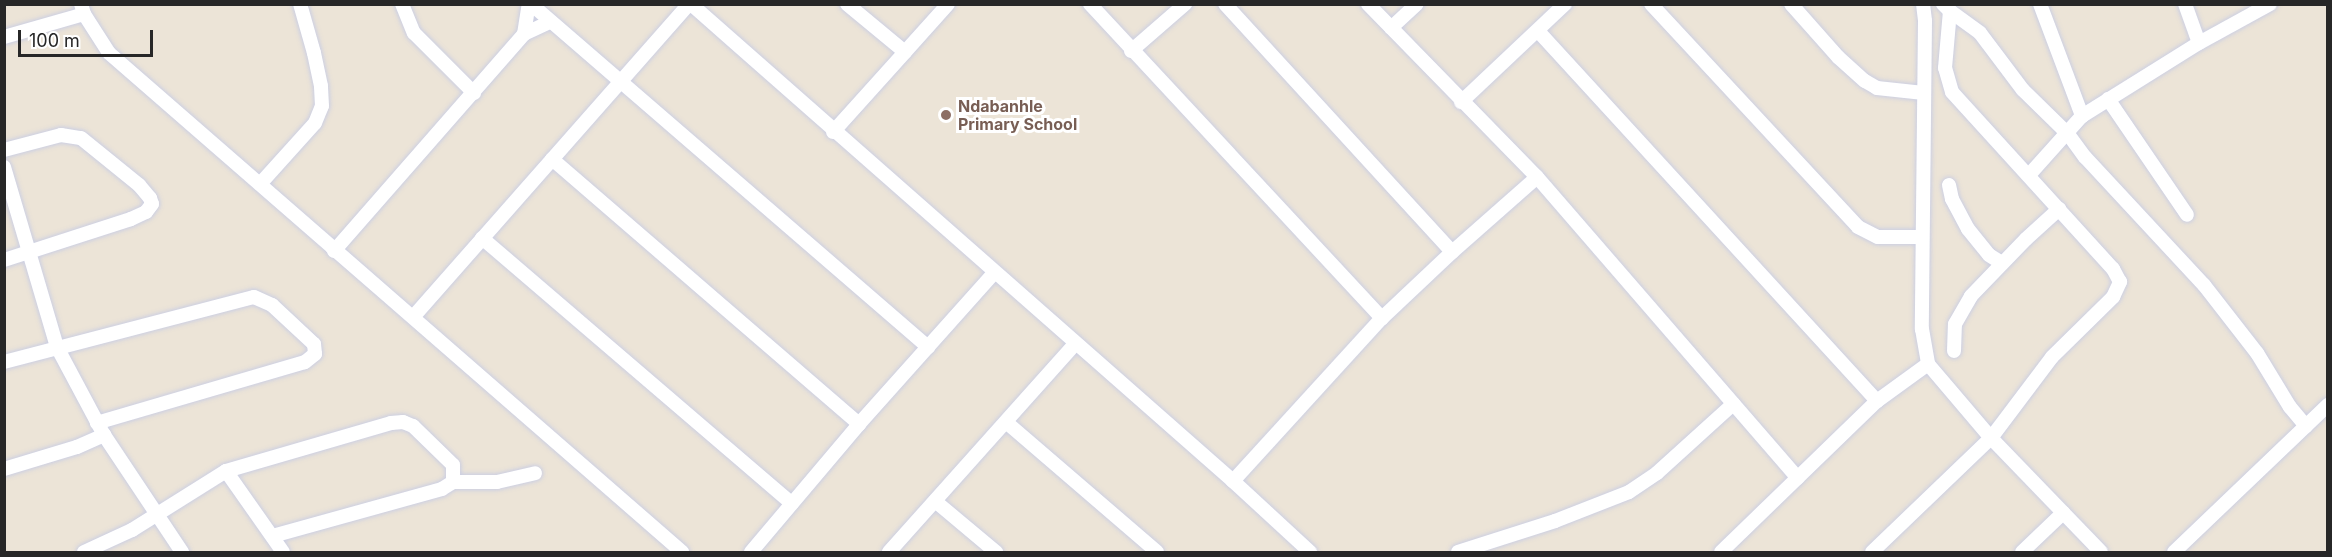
<!DOCTYPE html>
<html>
<head>
<meta charset="utf-8">
<style>
  body { margin:0 }
  #map { position:relative; width:2332px; height:557px; overflow:hidden; background:#ece4d7; font-family:Inter,sans-serif }
  div>[style] { position:absolute }
  [style*='--x'] { left:calc(var(--x)*1px); top:calc(var(--y)*1px); width:calc(var(--w)*1px); rotate:calc(var(--a)*1deg) }
  .roads { filter:drop-shadow(0 0 2px #cccfe2) drop-shadow(0 0 2px #cccfe2) }
  .minor>* { height:14px; margin:-7px; padding:0 7px; transform-origin:7px; border-radius:7px; background:#fff }
  .dots>* { width:16px; height:16px; translate:-50% -50%; box-sizing:border-box; border:3px solid #fff; border-radius:50% }
  span { translate:-50% -50%; white-space:nowrap; text-align:center; line-height:1.15; -webkit-text-stroke:6px #fff; paint-order:stroke }
  .education-label { font-size:16px; color:#785e54; font-weight:700 }
  .left { translate:0 -50%; text-align:left }
  .frame { position:absolute; inset:0; border:6px solid #272727; pointer-events:none }
  .scale { position:absolute; left:18px; top:30px; width:135px; height:27px; box-sizing:border-box; border:3px solid #272727; border-top:0; padding-left:8px; font-size:18px; line-height:21px; white-space:nowrap; color:#272727; -webkit-text-stroke:4px #fff; paint-order:stroke }
</style>
</head>
<body>
<div id="map">
  <div class="roads">
    <div class="minor">
      <div style="--x:81;--y:4;--w:10;--a:73"></div>
      <div style="--x:84;--y:14;--w:46;--a:57.3"></div>
      <div style="--x:109;--y:53;--w:760;--a:41.05"></div>
      <div style="--x:402;--y:4;--w:31;--a:68"></div>
      <div style="--x:414;--y:33;--w:85;--a:45"></div>
      <div style="--x:531;--y:4;--w:525;--a:40.83"></div>
      <div style="--x:691;--y:4;--w:722;--a:41.35"></div>
      <div style="--x:1233;--y:481;--w:105;--a:42.7"></div>
      <div style="--x:847;--y:4;--w:75;--a:39.6"></div>
      <div style="--x:905;--y:52;--w:64;--a:-48.1"></div>
      <div style="--x:1090;--y:4;--w:429;--a:47.1"></div>
      <div style="--x:1382;--y:318;--w:96;--a:-43.3"></div>
      <div style="--x:1452;--y:252;--w:113;--a:-41.4"></div>
      <div style="--x:1225;--y:4;--w:336;--a:47.5"></div>
      <div style="--x:1368;--y:4;--w:242;--a:45.7"></div>
      <div style="--x:1537;--y:177;--w:398;--a:49.1"></div>
      <div style="--x:1651;--y:4;--w:304;--a:47.1"></div>
      <div style="--x:1858;--y:227;--w:22;--a:27"></div>
      <div style="--x:1878;--y:237;--w:44;--a:0"></div>
      <div style="--x:1791;--y:4;--w:71;--a:48.4"></div>
      <div style="--x:1838;--y:57;--w:36;--a:42"></div>
      <div style="--x:1865;--y:81;--w:14;--a:30"></div>
      <div style="--x:1877;--y:88;--w:47;--a:6.1"></div>
      <div style="--x:1923;--y:4;--w:17;--a:83"></div>
      <div style="--x:1925;--y:21;--w:308;--a:90.6"></div>
      <div style="--x:1922;--y:329;--w:36;--a:80"></div>
      <div style="--x:1928;--y:364;--w:97;--a:49.6"></div>
      <div style="--x:1991;--y:438;--w:158;--a:46"></div>
      <div style="--x:2040;--y:4;--w:120;--a:69.4"></div>
      <div style="--x:2185;--y:4;--w:41;--a:70.3"></div>
      <div style="--x:1950;--y:11;--w:37;--a:36"></div>
      <div style="--x:1980;--y:33;--w:71;--a:53"></div>
      <div style="--x:2023;--y:90;--w:63;--a:44.4"></div>
      <div style="--x:2068;--y:134;--w:29;--a:54"></div>
      <div style="--x:2085;--y:157;--w:175;--a:47.1"></div>
      <div style="--x:2204;--y:285;--w:86;--a:52.1"></div>
      <div style="--x:2257;--y:353;--w:63;--a:58.6"></div>
      <div style="--x:2290;--y:407;--w:25;--a:50"></div>
      <div style="--x:1391;--y:28;--w:35;--a:-43"></div>
      <div style="--x:1538;--y:31;--w:502;--a:47.5"></div>
      <div style="--x:524;--y:34;--w:30;--a:-81"></div>
      <div style="--x:4;--y:37;--w:83;--a:-16"></div>
      <div style="--x:1131;--y:51;--w:72;--a:-41"></div>
      <div style="--x:2108;--y:99;--w:140;--a:55.7"></div>
      <div style="--x:1461;--y:102;--w:143;--a:-43.3"></div>
      <div style="--x:833;--y:132;--w:108;--a:-48"></div>
      <div style="--x:4;--y:150;--w:59;--a:-14.7"></div>
      <div style="--x:61;--y:135;--w:20;--a:9"></div>
      <div style="--x:81;--y:138;--w:75;--a:39"></div>
      <div style="--x:139;--y:185;--w:17;--a:50"></div>
      <div style="--x:150;--y:198;--w:6;--a:72"></div>
      <div style="--x:152;--y:204;--w:10;--a:127"></div>
      <div style="--x:146;--y:212;--w:17;--a:155"></div>
      <div style="--x:131;--y:219;--w:133;--a:162.1"></div>
      <div style="--x:552;--y:159;--w:406;--a:40.8"></div>
      <div style="--x:4;--y:167;--w:188;--a:73.6"></div>
      <div style="--x:57;--y:347;--w:100;--a:61.9"></div>
      <div style="--x:104;--y:435;--w:141;--a:56.3"></div>
      <div style="--x:2029;--y:175;--w:79;--a:-48.1"></div>
      <div style="--x:2082;--y:116;--w:138;--a:-32"></div>
      <div style="--x:2199;--y:43;--w:81;--a:-28.8"></div>
      <div style="--x:260;--y:184;--w:82;--a:-48"></div>
      <div style="--x:315;--y:123;--w:18;--a:-68"></div>
      <div style="--x:322;--y:106;--w:20;--a:-93"></div>
      <div style="--x:321;--y:86;--w:34;--a:-102"></div>
      <div style="--x:314;--y:53;--w:51;--a:-105.9"></div>
      <div style="--x:1949;--y:185;--w:14;--a:78"></div>
      <div style="--x:1952;--y:199;--w:34;--a:62"></div>
      <div style="--x:1968;--y:229;--w:33;--a:51"></div>
      <div style="--x:1989;--y:255;--w:15;--a:32"></div>
      <div style="--x:482;--y:238;--w:408;--a:40.6"></div>
      <div style="--x:334;--y:251;--w:288;--a:-48.8"></div>
      <div style="--x:524;--y:34;--w:29;--a:-25"></div>
      <div style="--x:414;--y:316;--w:416;--a:-48.6"></div>
      <div style="--x:1954;--y:351;--w:27;--a:-88"></div>
      <div style="--x:1955;--y:324;--w:32;--a:-60"></div>
      <div style="--x:1971;--y:296;--w:79;--a:-46"></div>
      <div style="--x:2026;--y:239;--w:45;--a:-42.3"></div>
      <div style="--x:4;--y:362;--w:258;--a:-14.6"></div>
      <div style="--x:254;--y:297;--w:20;--a:24"></div>
      <div style="--x:272;--y:305;--w:57;--a:42.9"></div>
      <div style="--x:314;--y:344;--w:10;--a:84"></div>
      <div style="--x:315;--y:354;--w:13;--a:141"></div>
      <div style="--x:305;--y:362;--w:217;--a:163.7"></div>
      <div style="--x:1006;--y:422;--w:199;--a:40.7"></div>
      <div style="--x:4;--y:469;--w:76;--a:-16.8"></div>
      <div style="--x:77;--y:447;--w:30;--a:-24"></div>
      <div style="--x:226;--y:471;--w:99;--a:54.9"></div>
      <div style="--x:1233;--y:481;--w:221;--a:-47.6"></div>
      <div style="--x:453;--y:482;--w:44;--a:0"></div>
      <div style="--x:497;--y:482;--w:39;--a:-13"></div>
      <div style="--x:935;--y:501;--w:80;--a:39.9"></div>
      <div style="--x:84;--y:552;--w:53;--a:-24.6"></div>
      <div style="--x:132;--y:530;--w:111;--a:-32.1"></div>
      <div style="--x:226;--y:471;--w:172;--a:-16.2"></div>
      <div style="--x:391;--y:423;--w:12;--a:-5"></div>
      <div style="--x:403;--y:422;--w:11;--a:22"></div>
      <div style="--x:413;--y:426;--w:56;--a:44.3"></div>
      <div style="--x:453;--y:465;--w:17;--a:90"></div>
      <div style="--x:453;--y:482;--w:13;--a:148"></div>
      <div style="--x:442;--y:489;--w:175;--a:164.5"></div>
      <div style="--x:751;--y:552;--w:167;--a:-49.8"></div>
      <div style="--x:859;--y:424;--w:203;--a:-48.2"></div>
      <div style="--x:889;--y:552;--w:279;--a:-48.2"></div>
      <div style="--x:1458;--y:552;--w:102;--a:-17.7"></div>
      <div style="--x:1555;--y:521;--w:79;--a:-21.4"></div>
      <div style="--x:1629;--y:492;--w:34;--a:-34"></div>
      <div style="--x:1657;--y:473;--w:103;--a:-42.2"></div>
      <div style="--x:1721;--y:552;--w:217;--a:-44.1"></div>
      <div style="--x:1877;--y:401;--w:63;--a:-36"></div>
      <div style="--x:1872;--y:552;--w:165;--a:-43.8"></div>
      <div style="--x:1991;--y:438;--w:101;--a:-53"></div>
      <div style="--x:2052;--y:357;--w:86;--a:-44.5"></div>
      <div style="--x:2113;--y:297;--w:17;--a:-65"></div>
      <div style="--x:2120;--y:282;--w:15;--a:-118"></div>
      <div style="--x:2113;--y:269;--w:239;--a:-132.3"></div>
      <div style="--x:1952;--y:92;--w:25;--a:-106"></div>
      <div style="--x:1945;--y:68;--w:57;--a:-85"></div>
      <div style="--x:1950;--y:11;--w:10;--a:-135"></div>
      <div style="--x:2022;--y:552;--w:57;--a:-43.6"></div>
      <div style="--x:2174;--y:552;--w:213;--a:-43.7"></div>
    </div>
  </div>
  <div class="dots">
    <div style="left:946px;top:115px;background:#8d6e63"></div>
  </div>
  <div class="education-label">
    <span class="left" style="left:958px;top:115px">Ndabanhle<br>Primary School</span>
  </div>
  <div class="frame"></div>
  <div class="scale">100 m</div>
</div>
</body>
</html>
